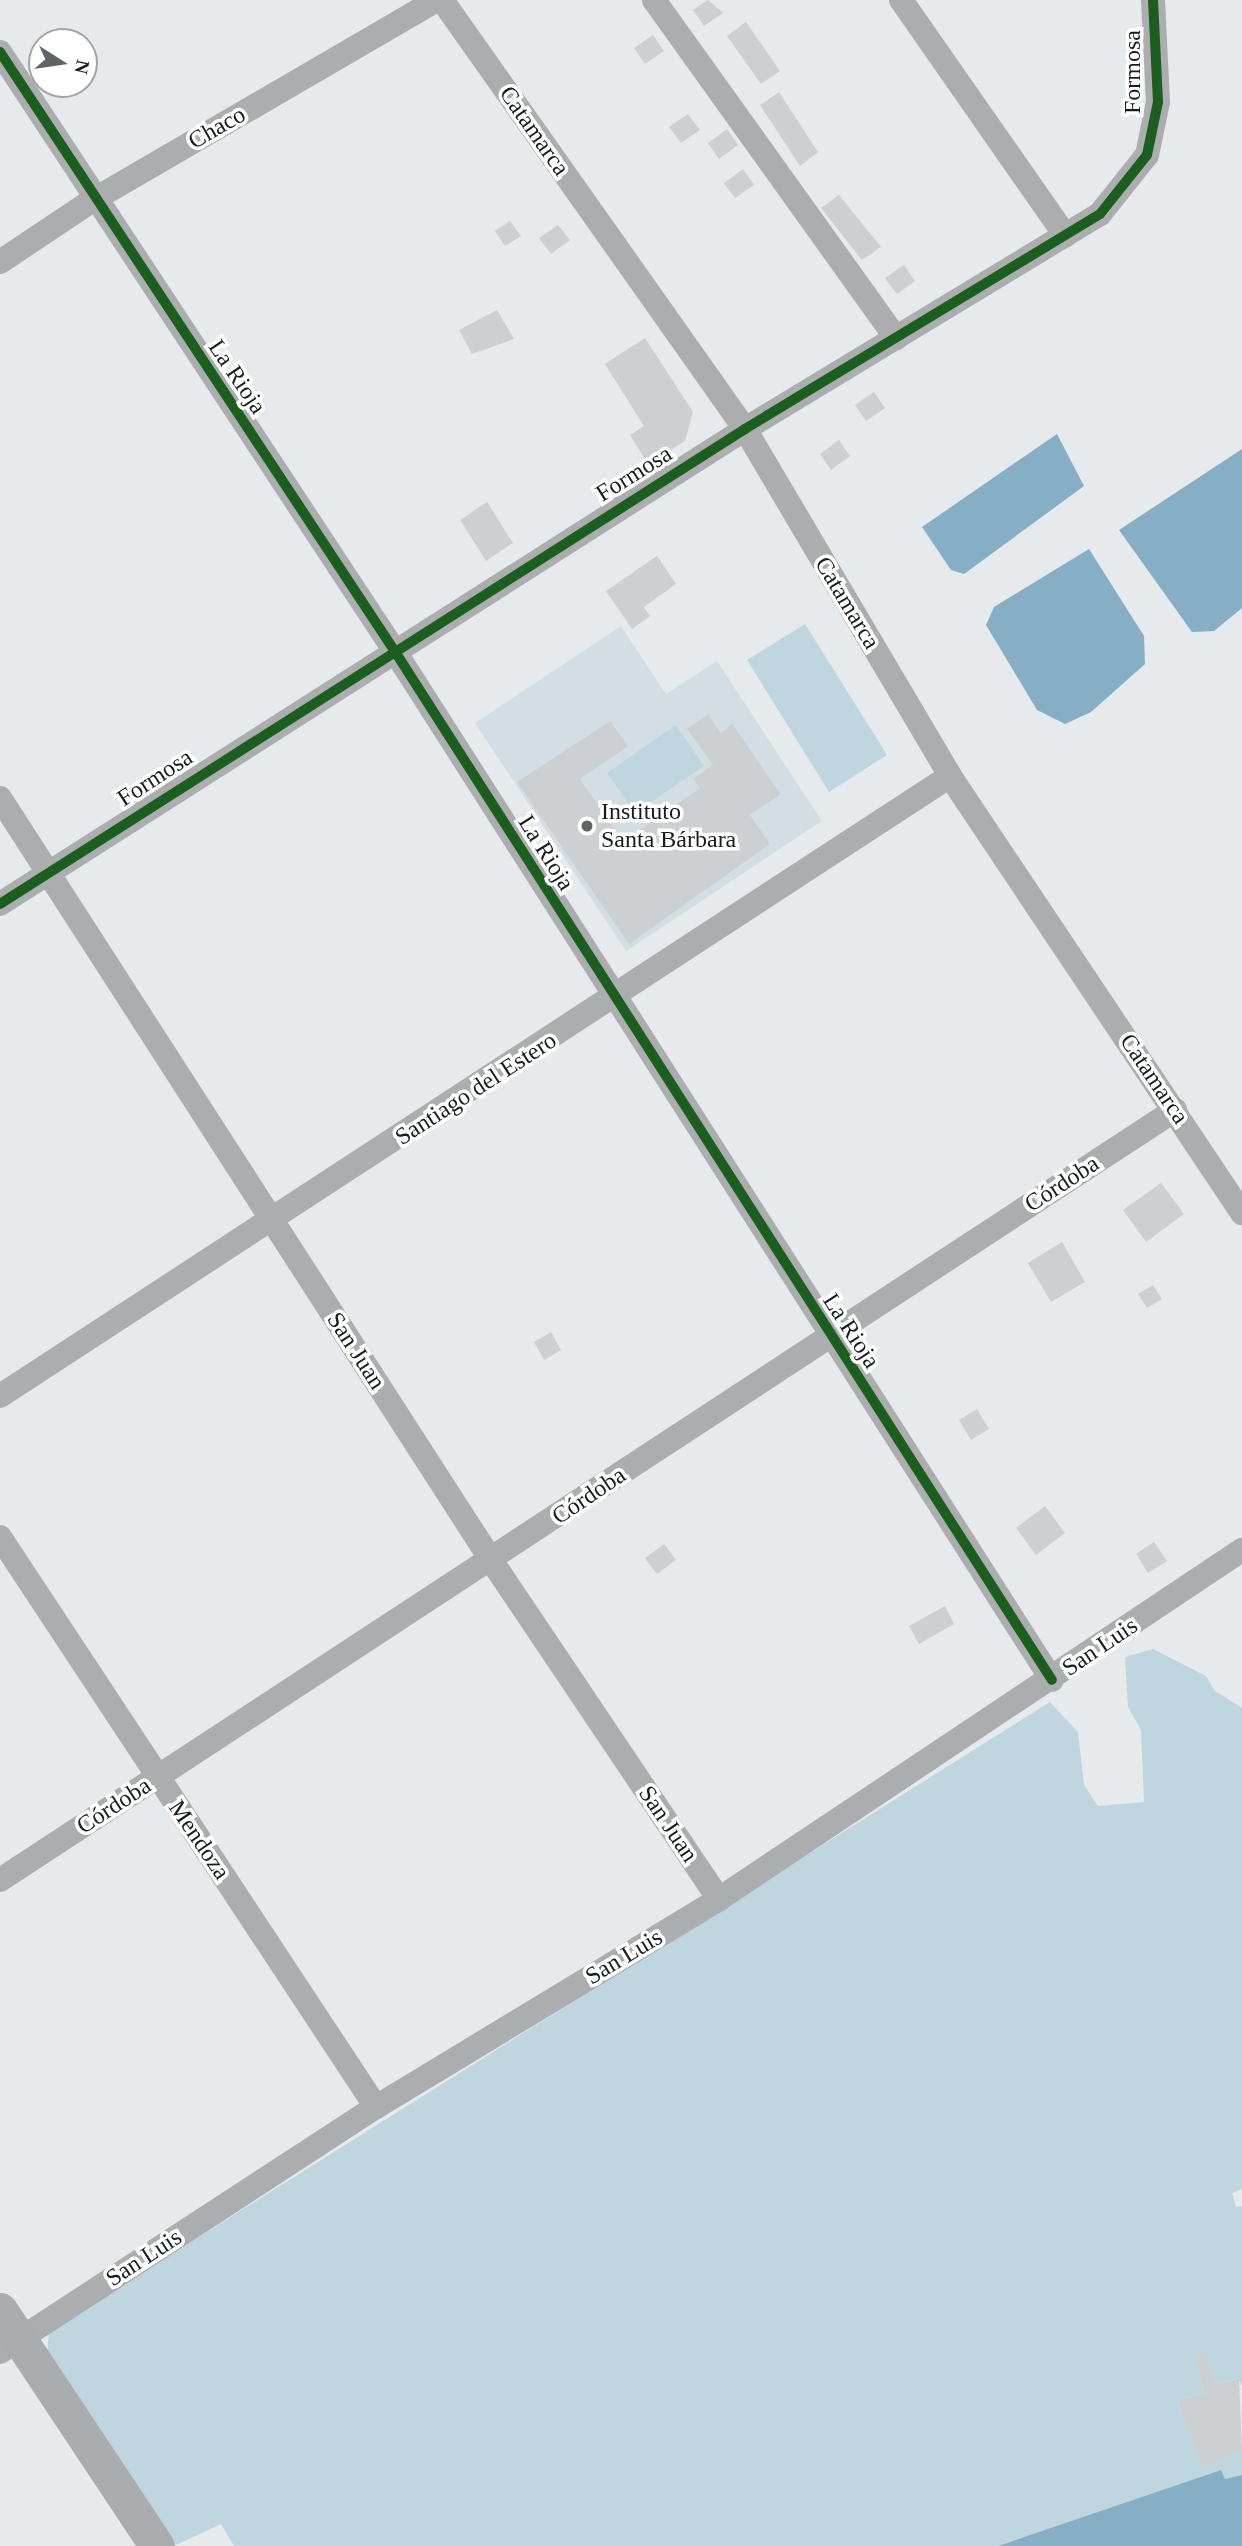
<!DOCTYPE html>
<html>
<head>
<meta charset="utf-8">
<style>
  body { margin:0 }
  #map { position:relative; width:1242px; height:2546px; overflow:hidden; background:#e6eaec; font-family:"Times New Roman",serif }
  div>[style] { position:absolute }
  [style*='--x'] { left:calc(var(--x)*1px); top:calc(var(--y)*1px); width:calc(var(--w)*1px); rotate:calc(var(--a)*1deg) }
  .built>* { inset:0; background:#d3dee4 }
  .green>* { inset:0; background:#bfd5e0 }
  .water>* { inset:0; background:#86aec4 }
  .building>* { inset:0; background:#cdd0d2 }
  .street>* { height:24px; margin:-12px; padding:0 12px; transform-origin:12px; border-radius:12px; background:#abadae }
  .secondary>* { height:35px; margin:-17.5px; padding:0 17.5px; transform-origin:17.5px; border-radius:17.5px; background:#aaacad }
  .cycleway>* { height:10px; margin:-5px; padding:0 5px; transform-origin:5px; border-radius:5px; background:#1b5e20 }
  .dots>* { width:19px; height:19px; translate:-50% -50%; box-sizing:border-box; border:4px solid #fff; border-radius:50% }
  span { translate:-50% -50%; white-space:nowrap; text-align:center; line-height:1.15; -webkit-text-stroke:7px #fff; paint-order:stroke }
  .street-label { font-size:24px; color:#191c1e }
  .poi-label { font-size:24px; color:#191c1e }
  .left { translate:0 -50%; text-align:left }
  .north { position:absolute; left:28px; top:28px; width:70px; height:70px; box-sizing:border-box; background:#fff; border:2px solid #a3a4a5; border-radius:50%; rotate:102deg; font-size:19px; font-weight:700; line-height:28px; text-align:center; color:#191c1e }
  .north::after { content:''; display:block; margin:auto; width:24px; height:32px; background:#616466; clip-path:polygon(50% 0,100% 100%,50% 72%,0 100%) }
</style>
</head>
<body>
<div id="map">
  <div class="built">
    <div style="clip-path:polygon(621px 626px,666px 694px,717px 661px,822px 821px,626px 951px,475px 723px)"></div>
  </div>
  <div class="green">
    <div style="clip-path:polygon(805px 624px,887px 755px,829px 792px,747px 660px)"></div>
    <div style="clip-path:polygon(676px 725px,704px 766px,635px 813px,607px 773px)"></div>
    <div style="clip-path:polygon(1153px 1649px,1206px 1676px,1214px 1690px,1242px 1708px,1242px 2189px,1232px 2193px,1236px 2207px,1242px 2206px,1242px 2386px,1238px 2378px,1218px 2384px,1206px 2360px,1196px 2364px,1204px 2392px,1177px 2401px,1202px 2465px,1242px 2451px,1242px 2475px,1225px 2479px,1221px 2470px,998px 2546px,234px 2546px,221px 2524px,174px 2546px,47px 2355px,49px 2331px,1050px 1702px,1078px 1732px,1084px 1785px,1098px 1806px,1144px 1802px,1141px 1730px,1128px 1707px,1125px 1657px)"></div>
  </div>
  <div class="water">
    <div style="clip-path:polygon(1057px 434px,1084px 486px,964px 574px,951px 570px,922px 527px)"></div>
    <div style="clip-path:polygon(1242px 449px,1242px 608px,1214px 631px,1192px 632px,1119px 530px)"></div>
    <div style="clip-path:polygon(1089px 549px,1144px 636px,1145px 664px,1091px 712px,1065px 724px,1037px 710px,986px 625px,994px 607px)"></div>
    <div style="clip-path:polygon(1221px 2470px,1225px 2479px,1242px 2475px,1242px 2546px,998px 2546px)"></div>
  </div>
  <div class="building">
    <div style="clip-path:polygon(708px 0,723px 13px,704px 26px,693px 10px)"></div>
    <div style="clip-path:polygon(746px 22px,780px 71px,761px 84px,727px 36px)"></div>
    <div style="clip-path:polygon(653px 35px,664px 51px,645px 64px,634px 48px)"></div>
    <div style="clip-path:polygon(779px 92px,818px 152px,800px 166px,760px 105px)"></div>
    <div style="clip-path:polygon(688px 114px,700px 130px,681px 143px,669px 127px)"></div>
    <div style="clip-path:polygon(727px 129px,738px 145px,719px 159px,708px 143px)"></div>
    <div style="clip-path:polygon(743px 169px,754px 185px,735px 198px,724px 183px)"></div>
    <div style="clip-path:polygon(839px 195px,881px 247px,862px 260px,821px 208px)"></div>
    <div style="clip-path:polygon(510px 221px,521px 236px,505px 246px,495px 231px)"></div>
    <div style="clip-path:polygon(558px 225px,570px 240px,551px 254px,539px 238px)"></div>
    <div style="clip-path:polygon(904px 265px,915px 281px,897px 294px,885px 278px)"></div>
    <div style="clip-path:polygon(497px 310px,514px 339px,472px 354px,459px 330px)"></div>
    <div style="clip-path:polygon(645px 338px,693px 412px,685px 441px,648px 464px,630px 435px,644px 426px,605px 364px)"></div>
    <div style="clip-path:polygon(874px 392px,885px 408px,866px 421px,855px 405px)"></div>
    <div style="clip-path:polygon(839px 440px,850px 456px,831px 470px,820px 454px)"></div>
    <div style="clip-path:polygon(487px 502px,513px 543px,486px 561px,460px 520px)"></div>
    <div style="clip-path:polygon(657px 556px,676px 584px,644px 607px,650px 616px,632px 629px,606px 591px)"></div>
    <div style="clip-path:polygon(708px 714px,721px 733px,732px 724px,781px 794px,750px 815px,770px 844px,629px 944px,517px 782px,610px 721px,628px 746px,580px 779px,623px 842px,700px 788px,693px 779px,713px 765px,687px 729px)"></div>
    <div style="clip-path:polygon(1161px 1183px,1184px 1214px,1146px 1242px,1123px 1210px)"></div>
    <div style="clip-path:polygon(1062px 1242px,1085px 1282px,1051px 1302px,1028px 1263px)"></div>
    <div style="clip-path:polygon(1153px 1285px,1162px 1299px,1147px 1308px,1138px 1294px)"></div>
    <div style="clip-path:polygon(551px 1332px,561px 1350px,544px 1360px,534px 1342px)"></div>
    <div style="clip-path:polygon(977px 1409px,989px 1429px,971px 1440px,959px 1420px)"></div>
    <div style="clip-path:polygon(1045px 1506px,1065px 1533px,1036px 1555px,1016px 1528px)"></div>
    <div style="clip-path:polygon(1154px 1542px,1167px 1561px,1148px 1573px,1136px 1554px)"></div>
    <div style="clip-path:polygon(664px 1544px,676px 1560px,657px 1574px,645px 1558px)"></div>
    <div style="clip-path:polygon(945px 1606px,954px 1624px,919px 1644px,909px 1626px)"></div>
    <div style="clip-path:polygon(1203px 2353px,1218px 2384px,1239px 2378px,1242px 2451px,1202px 2466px,1177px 2401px,1204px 2392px,1194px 2357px)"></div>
  </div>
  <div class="street">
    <div style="--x:442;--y:0;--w:525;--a:54.77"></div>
    <div style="--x:745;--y:429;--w:403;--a:59.4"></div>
    <div style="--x:950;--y:776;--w:526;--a:56.25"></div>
    <div style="--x:654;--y:0;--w:416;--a:54.4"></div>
    <div style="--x:901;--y:0;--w:287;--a:55.1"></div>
    <div style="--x:0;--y:52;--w:716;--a:56.62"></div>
    <div style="--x:394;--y:650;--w:1222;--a:57.43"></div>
    <div style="--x:0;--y:262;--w:112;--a:-33.7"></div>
    <div style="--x:93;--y:200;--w:398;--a:-30.2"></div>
    <div style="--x:0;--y:798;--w:906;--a:57.2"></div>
    <div style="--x:491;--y:1560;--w:409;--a:56.1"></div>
    <div style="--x:0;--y:904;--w:884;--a:-32.52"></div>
    <div style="--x:745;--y:429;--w:415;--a:-31.2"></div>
    <div style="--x:1100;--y:214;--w:75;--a:-51.5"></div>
    <div style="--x:1147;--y:155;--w:54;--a:-78.3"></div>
    <div style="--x:1158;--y:102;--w:102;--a:-92.8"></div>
    <div style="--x:0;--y:1396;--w:1134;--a:-33.13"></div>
    <div style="--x:0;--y:1537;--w:683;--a:56.59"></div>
    <div style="--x:0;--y:1880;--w:1405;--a:-33.24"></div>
    <div style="--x:0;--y:2352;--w:449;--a:-33.1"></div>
    <div style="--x:376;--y:2107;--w:401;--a:-31.2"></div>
    <div style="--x:719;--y:1899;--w:629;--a:-33.72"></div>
  </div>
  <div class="secondary">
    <div style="--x:0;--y:2310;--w:283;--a:56.4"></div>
  </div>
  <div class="cycleway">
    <div style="--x:0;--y:52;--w:716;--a:56.62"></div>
    <div style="--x:394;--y:650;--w:1222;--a:57.43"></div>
    <div style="--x:0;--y:904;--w:884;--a:-32.52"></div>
    <div style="--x:745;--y:429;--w:415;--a:-31.2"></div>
    <div style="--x:1100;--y:214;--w:75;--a:-51.5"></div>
    <div style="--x:1147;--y:155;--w:54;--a:-78.3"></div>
    <div style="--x:1158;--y:102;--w:102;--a:-92.8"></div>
  </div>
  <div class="dots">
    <div style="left:587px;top:826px;background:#616466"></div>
  </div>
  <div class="street-label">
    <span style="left:1133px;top:72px;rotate:-90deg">Formosa</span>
    <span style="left:217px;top:128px;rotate:-30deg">Chaco</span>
    <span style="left:534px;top:131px;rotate:55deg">Catamarca</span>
    <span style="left:237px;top:377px;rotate:56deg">La Rioja</span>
    <span style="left:634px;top:474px;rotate:-32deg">Formosa</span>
    <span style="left:847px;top:603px;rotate:59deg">Catamarca</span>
    <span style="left:155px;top:778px;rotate:-33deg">Formosa</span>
    <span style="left:546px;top:853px;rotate:58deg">La Rioja</span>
    <span style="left:1154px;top:1079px;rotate:56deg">Catamarca</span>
    <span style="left:476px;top:1089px;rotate:-33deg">Santiago del Estero</span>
    <span style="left:1062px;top:1184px;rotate:-33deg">Córdoba</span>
    <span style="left:851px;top:1331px;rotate:57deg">La Rioja</span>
    <span style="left:356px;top:1351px;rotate:57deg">San Juan</span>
    <span style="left:589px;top:1496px;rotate:-34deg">Córdoba</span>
    <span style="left:1100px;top:1647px;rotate:-34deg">San Luis</span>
    <span style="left:114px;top:1806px;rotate:-33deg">Córdoba</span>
    <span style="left:668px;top:1824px;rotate:56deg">San Juan</span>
    <span style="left:199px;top:1840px;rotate:56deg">Mendoza</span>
    <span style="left:624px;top:1957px;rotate:-31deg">San Luis</span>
    <span style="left:144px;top:2258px;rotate:-33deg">San Luis</span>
  </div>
  <div class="poi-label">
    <span class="left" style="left:601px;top:826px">Instituto<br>Santa Bárbara</span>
  </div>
  <div class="north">N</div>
</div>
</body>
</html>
